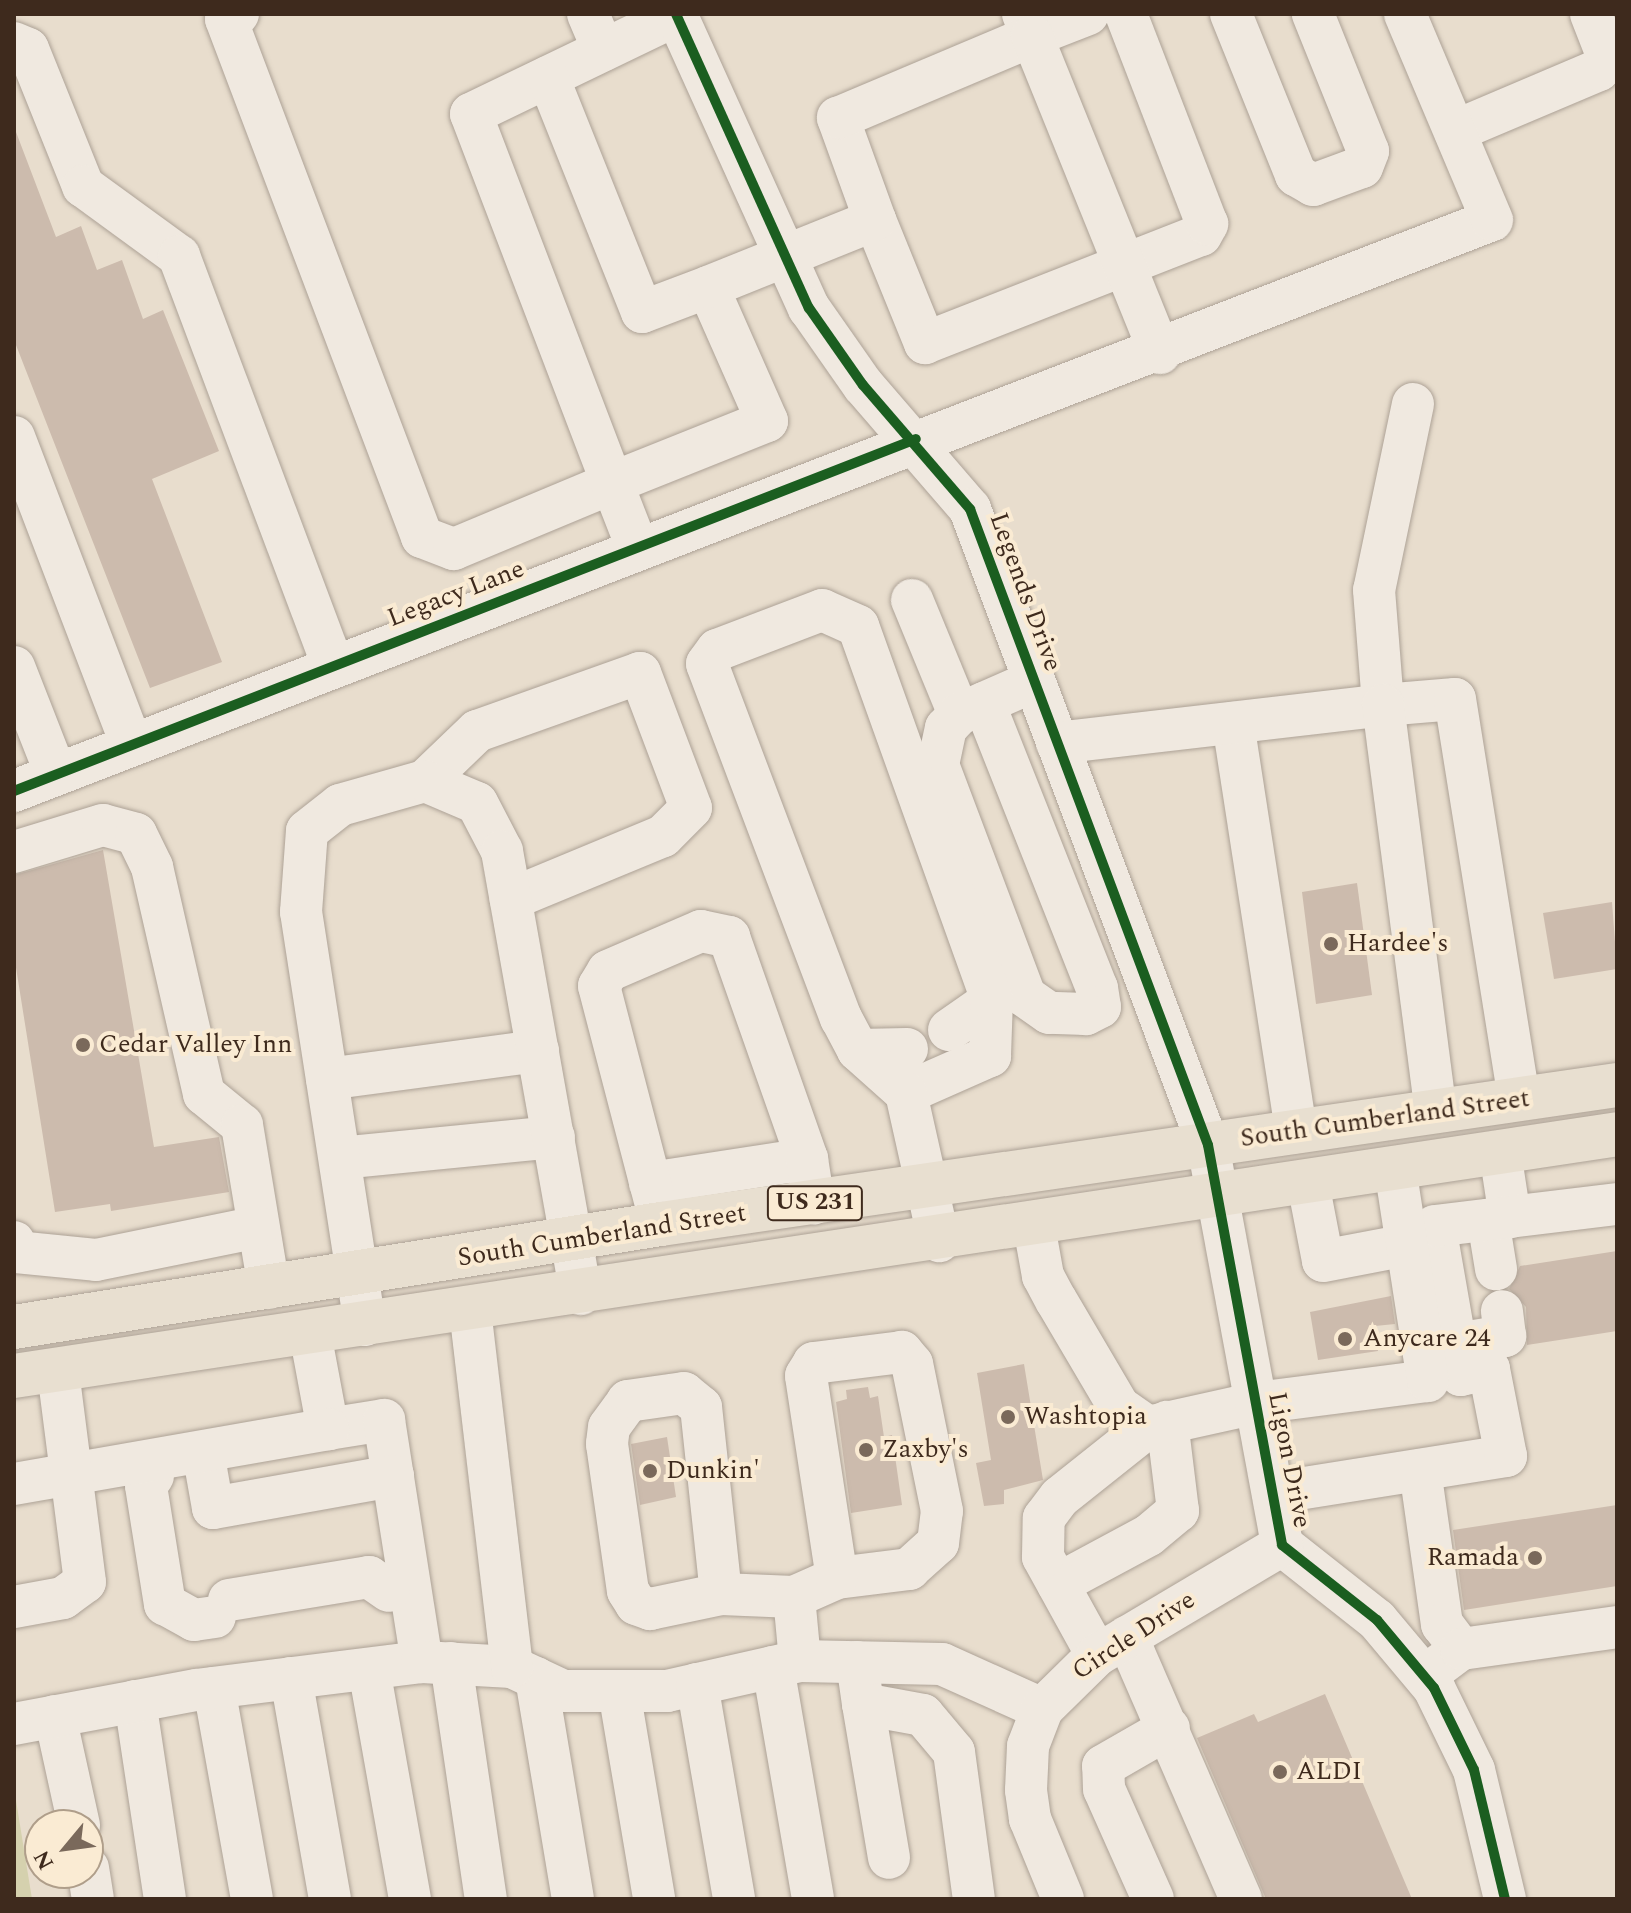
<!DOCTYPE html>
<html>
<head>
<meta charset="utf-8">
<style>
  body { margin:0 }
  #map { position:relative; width:1631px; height:1913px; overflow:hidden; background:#e8ddcd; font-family:Spectral,serif }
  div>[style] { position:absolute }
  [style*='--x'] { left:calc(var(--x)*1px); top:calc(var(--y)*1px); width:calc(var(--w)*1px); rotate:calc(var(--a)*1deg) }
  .cemetery>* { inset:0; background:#d5d1ae }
  .building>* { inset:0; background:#ccbbad }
  .roads { filter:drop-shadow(0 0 2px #ada296) drop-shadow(0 0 2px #ada296) }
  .minor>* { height:42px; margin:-21px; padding:0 21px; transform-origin:21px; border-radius:21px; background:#f0e9e0 }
  .major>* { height:44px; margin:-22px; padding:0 22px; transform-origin:22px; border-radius:22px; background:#e8dfd0 }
  .cycleway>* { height:10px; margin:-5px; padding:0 5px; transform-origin:5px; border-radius:5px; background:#1b5e20 }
  .dots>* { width:22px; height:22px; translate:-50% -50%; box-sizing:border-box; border:4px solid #faebd3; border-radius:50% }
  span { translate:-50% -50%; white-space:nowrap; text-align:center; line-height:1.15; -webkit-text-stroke:8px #faebd3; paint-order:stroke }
  .shield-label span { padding:2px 6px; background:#faebd3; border:2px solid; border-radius:6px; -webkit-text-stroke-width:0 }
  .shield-label { font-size:24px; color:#3e2a1d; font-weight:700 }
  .street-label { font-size:26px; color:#3e2a1d }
  .poi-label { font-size:26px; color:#3e2a1d }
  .left { translate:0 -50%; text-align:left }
  .right { translate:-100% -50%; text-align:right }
  .frame { position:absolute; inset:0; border:16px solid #3e2a1d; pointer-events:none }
  .north { position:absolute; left:24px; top:1809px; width:80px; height:80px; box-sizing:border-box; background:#faebd3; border:2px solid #af9e8a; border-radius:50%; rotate:241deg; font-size:22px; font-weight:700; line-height:32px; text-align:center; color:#3e2a1d }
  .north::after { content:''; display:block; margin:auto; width:28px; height:36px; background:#7a695b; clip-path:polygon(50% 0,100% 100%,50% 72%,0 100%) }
</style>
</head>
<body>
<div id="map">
  <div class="cemetery">
    <div style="clip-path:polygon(14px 1788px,32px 1899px,14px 1899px)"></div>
  </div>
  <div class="building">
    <div style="clip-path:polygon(16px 132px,56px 237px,81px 226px,97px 270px,122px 260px,143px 319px,163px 310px,219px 451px,152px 479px,222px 662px,150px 688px,14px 340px)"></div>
    <div style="clip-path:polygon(103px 850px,154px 1147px,219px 1137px,229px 1192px,111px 1211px,110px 1204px,55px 1212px,14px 955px,14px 875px)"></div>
    <div style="clip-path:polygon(1357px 883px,1372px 995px,1316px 1004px,1302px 892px)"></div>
    <div style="clip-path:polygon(1612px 902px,1617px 969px,1554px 979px,1543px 913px)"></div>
    <div style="clip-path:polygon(1617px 1251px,1617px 1331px,1527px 1345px,1526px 1307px,1509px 1289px,1520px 1266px)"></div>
    <div style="clip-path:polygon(1391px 1296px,1395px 1324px,1375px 1326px,1378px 1351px,1318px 1360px,1310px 1312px)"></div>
    <div style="clip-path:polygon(1024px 1364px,1043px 1480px,1004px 1490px,1004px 1504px,984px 1506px,976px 1463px,991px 1460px,977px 1373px)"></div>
    <div style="clip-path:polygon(868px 1387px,870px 1398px,878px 1396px,884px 1437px,892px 1435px,902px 1505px,851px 1513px,836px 1402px,847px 1399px,846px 1390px)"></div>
    <div style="clip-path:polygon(667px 1437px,676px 1497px,640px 1505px,631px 1444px)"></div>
    <div style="clip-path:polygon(1617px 1505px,1617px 1586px,1464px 1610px,1453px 1530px)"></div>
    <div style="clip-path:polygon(1325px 1694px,1412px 1899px,1266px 1899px,1197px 1738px,1254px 1714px,1258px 1722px)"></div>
  </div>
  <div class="roads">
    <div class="minor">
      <div style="--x:238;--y:14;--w:13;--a:157"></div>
      <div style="--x:226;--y:19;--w:554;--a:69.27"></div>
      <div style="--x:422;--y:537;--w:34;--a:21"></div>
      <div style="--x:454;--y:549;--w:171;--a:-22.7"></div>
      <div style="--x:612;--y:483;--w:395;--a:-110.9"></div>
      <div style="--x:471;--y:114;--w:229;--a:-25.7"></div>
      <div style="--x:588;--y:14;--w:39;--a:67"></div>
      <div style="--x:676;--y:14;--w:323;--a:65.7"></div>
      <div style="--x:809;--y:308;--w:94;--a:55"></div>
      <div style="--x:863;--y:385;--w:164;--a:49.2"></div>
      <div style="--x:970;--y:509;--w:679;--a:69.48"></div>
      <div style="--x:1208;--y:1145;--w:407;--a:79.5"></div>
      <div style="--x:1282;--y:1545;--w:121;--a:38.3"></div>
      <div style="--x:1377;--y:1620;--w:89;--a:50"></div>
      <div style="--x:1434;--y:1688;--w:91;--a:64"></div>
      <div style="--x:1474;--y:1770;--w:133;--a:76.5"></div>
      <div style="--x:1023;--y:14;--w:24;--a:68"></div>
      <div style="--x:1032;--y:36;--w:60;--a:-21.4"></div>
      <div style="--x:1231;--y:14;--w:174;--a:68"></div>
      <div style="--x:1296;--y:175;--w:20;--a:30"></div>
      <div style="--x:1313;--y:185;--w:52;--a:-20.2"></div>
      <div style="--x:1362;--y:167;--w:17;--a:-69"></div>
      <div style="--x:1368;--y:151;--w:148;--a:-111.9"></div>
      <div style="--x:14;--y:43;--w:15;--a:23"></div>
      <div style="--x:28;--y:49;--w:148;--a:68.1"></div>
      <div style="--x:83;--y:186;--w:119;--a:36.1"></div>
      <div style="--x:179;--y:256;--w:437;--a:69.4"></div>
      <div style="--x:548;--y:77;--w:253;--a:68.2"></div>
      <div style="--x:642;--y:312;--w:71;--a:-20.7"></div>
      <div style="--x:1455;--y:131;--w:156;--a:-23"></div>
      <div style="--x:1599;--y:70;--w:17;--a:-62"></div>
      <div style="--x:1607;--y:55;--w:44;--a:-111.3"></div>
      <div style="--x:875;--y:220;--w:133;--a:67.9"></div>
      <div style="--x:925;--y:343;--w:296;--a:-21.4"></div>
      <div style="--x:1201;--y:235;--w:13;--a:-61"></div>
      <div style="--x:1207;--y:224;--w:225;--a:-111.1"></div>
      <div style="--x:1413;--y:404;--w:190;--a:101.8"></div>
      <div style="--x:1374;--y:590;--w:115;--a:85.5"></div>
      <div style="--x:1383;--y:705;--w:72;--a:-4.8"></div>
      <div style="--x:1455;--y:699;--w:405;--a:80.9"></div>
      <div style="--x:14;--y:437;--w:329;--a:69.1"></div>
      <div style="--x:637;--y:547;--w:69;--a:-111.3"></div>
      <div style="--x:612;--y:483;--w:167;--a:-21.8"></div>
      <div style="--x:767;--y:421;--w:146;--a:-113.8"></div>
      <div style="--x:708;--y:287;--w:180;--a:-21.9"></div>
      <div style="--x:875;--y:220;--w:109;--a:-109.9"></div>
      <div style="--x:838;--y:118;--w:211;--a:-22.9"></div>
      <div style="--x:1032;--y:36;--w:342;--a:68"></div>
      <div style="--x:912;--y:600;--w:123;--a:67.6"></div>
      <div style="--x:14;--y:667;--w:115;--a:68.6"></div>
      <div style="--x:984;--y:703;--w:307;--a:68.4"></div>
      <div style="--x:1097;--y:988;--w:19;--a:81"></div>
      <div style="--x:1100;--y:1007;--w:16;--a:153"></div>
      <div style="--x:1086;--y:1014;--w:37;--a:-178"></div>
      <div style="--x:1049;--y:1013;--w:29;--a:-145"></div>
      <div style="--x:1025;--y:996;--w:247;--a:-110.6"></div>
      <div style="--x:938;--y:765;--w:38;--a:-78"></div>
      <div style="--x:946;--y:728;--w:19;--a:-47"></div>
      <div style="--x:959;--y:714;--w:82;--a:-23.7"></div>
      <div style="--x:1233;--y:723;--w:414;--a:81.2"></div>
      <div style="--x:1057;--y:743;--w:328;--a:-6.6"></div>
      <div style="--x:1383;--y:705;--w:409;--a:82.6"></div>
      <div style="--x:425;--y:781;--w:72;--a:-43.9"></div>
      <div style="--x:477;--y:731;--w:173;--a:-19.6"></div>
      <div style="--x:640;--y:673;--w:144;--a:69.3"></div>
      <div style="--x:691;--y:808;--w:40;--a:135"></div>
      <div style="--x:663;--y:836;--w:165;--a:157.5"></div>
      <div style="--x:14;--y:791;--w:1584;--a:-21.12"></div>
      <div style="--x:1492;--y:220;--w:224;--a:-112.9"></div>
      <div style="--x:14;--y:852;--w:93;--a:-16.9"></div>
      <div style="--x:103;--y:825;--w:34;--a:15"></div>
      <div style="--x:136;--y:834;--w:37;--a:64"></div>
      <div style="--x:152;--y:867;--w:233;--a:77.1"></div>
      <div style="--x:204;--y:1094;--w:49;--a:39.2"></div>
      <div style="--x:242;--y:1125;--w:165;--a:80.6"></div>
      <div style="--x:949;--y:1030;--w:52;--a:-34.9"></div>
      <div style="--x:858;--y:1050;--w:49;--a:-1.2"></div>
      <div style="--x:327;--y:1079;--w:213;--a:-7.6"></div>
      <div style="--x:906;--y:1093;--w:92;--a:-23.8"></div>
      <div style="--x:990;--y:1056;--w:56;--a:-88"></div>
      <div style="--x:992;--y:1000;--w:397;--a:-109.7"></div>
      <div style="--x:858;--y:626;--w:39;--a:-156"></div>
      <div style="--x:822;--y:610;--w:112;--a:159.1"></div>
      <div style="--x:717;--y:650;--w:17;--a:126"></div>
      <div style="--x:707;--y:664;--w:379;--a:69.3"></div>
      <div style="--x:841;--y:1018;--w:36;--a:62"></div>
      <div style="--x:858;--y:1050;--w:64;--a:41.9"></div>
      <div style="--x:906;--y:1093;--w:152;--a:77.4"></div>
      <div style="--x:1500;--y:1152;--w:66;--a:81.3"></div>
      <div style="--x:340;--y:1158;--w:215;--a:-5.6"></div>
      <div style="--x:650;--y:1183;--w:159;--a:-8.7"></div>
      <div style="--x:1308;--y:1183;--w:79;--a:79.1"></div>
      <div style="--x:1323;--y:1261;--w:86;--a:-10.8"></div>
      <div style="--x:1488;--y:1220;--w:50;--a:80.7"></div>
      <div style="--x:661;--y:1224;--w:246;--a:-104.6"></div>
      <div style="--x:599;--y:986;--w:17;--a:-59"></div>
      <div style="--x:608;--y:971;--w:101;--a:-23.3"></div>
      <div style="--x:701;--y:931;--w:29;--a:12"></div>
      <div style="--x:729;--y:937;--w:235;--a:70.6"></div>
      <div style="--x:807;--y:1159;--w:45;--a:81"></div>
      <div style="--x:1034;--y:1226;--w:51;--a:79.8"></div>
      <div style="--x:1043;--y:1276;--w:27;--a:62"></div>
      <div style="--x:1056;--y:1300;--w:124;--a:59.5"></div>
      <div style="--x:1119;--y:1407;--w:35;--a:35"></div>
      <div style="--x:14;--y:1242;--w:10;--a:79"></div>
      <div style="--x:16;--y:1252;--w:80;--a:5.7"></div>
      <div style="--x:96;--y:1260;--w:165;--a:-11.5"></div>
      <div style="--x:365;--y:1325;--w:418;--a:-98.8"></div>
      <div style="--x:301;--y:912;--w:81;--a:-85.8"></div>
      <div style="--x:307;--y:831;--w:42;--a:-38.2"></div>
      <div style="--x:340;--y:805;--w:88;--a:-15.8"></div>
      <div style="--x:425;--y:781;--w:56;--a:22.9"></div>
      <div style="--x:477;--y:803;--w:54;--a:62.5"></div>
      <div style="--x:502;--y:851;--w:450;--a:79.9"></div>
      <div style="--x:310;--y:1333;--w:98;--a:79.4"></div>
      <div style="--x:328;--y:1429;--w:57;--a:-9.1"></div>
      <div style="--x:384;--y:1420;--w:245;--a:81.1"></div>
      <div style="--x:1455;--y:1344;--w:51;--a:-9.1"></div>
      <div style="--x:1505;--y:1336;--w:25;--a:-97"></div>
      <div style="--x:203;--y:1452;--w:57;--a:79.9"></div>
      <div style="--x:213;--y:1508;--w:183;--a:-10.1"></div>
      <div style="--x:1420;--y:1470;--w:156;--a:81.9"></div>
      <div style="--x:1442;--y:1624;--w:31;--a:53"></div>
      <div style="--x:153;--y:1476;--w:12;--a:125"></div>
      <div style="--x:146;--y:1486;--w:120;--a:80.9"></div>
      <div style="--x:165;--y:1604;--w:33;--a:29"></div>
      <div style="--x:194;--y:1620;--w:21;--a:-8"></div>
      <div style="--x:14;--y:1484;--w:319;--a:-9.9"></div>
      <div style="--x:1273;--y:1493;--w:236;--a:-9"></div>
      <div style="--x:1506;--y:1456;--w:89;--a:-101.1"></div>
      <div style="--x:1489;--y:1369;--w:29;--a:168"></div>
      <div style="--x:1461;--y:1375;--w:151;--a:-99.9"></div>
      <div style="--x:1435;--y:1226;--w:183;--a:-6.9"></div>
      <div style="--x:1058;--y:1584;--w:103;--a:-28.3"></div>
      <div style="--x:1149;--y:1535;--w:38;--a:-40"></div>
      <div style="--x:1178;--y:1511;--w:90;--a:-97"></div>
      <div style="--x:721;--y:1594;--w:188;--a:-96.1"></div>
      <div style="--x:701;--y:1407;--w:22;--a:-141"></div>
      <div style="--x:684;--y:1393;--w:57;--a:171.9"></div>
      <div style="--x:628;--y:1401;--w:32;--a:126"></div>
      <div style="--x:609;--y:1427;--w:17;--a:97"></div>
      <div style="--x:607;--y:1444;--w:148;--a:81.9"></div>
      <div style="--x:628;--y:1591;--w:15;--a:58"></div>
      <div style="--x:636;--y:1604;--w:15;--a:20"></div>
      <div style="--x:650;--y:1609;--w:73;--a:-11.9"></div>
      <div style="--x:721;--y:1594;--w:73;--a:2.4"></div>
      <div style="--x:794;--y:1597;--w:64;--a:84.6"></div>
      <div style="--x:794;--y:1597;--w:47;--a:-23.8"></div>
      <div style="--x:837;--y:1578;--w:73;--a:-7.1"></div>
      <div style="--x:909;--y:1569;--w:39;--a:-42"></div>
      <div style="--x:938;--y:1543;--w:32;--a:-83"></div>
      <div style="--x:942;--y:1511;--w:150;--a:-101.5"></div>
      <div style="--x:912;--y:1364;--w:16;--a:-130"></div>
      <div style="--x:902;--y:1352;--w:89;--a:172.9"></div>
      <div style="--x:814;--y:1363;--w:15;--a:122"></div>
      <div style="--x:806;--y:1376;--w:204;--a:81.3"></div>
      <div style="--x:229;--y:1600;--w:142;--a:-9.3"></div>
      <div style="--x:369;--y:1577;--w:24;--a:35"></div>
      <div style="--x:14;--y:1607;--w:50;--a:-10.4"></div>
      <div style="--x:63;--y:1598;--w:27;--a:-36"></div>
      <div style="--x:85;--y:1582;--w:214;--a:-97.3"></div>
      <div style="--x:1127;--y:1637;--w:286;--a:66.5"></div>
      <div style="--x:1097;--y:1655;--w:112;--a:-118.9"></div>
      <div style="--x:1043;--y:1557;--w:39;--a:-89"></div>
      <div style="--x:1044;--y:1518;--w:26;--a:-53"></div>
      <div style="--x:1060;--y:1497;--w:112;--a:-38.5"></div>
      <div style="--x:1148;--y:1427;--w:111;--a:-12.5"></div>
      <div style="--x:1256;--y:1403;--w:173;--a:-7.3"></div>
      <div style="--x:1428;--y:1381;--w:215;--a:-98.8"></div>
      <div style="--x:857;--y:1662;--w:42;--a:81.9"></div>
      <div style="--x:863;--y:1704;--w:61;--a:10.4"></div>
      <div style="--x:923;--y:1715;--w:48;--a:50"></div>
      <div style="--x:954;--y:1752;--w:148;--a:82.3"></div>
      <div style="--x:451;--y:1663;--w:239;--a:81.6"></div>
      <div style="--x:512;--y:1667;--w:56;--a:25.2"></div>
      <div style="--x:563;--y:1691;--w:104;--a:0"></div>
      <div style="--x:667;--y:1691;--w:136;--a:-12.7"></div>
      <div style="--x:800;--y:1661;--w:142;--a:1.2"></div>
      <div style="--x:942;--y:1664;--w:110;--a:24.2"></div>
      <div style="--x:773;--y:1667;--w:235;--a:80.2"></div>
      <div style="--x:369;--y:1669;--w:234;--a:79.9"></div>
      <div style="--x:1425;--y:1676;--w:45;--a:-36.9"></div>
      <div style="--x:1461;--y:1649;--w:158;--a:-8"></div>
      <div style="--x:291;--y:1678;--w:224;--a:80"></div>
      <div style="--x:536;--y:1678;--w:224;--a:80.5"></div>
      <div style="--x:697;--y:1684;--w:218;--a:80.2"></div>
      <div style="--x:214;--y:1688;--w:214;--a:79.8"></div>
      <div style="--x:619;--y:1691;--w:211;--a:80.4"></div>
      <div style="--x:135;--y:1701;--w:200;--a:81.4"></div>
      <div style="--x:863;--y:1704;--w:156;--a:80.4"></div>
      <div style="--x:55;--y:1716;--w:112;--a:77.6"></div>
      <div style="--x:14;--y:1724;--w:185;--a:-10.6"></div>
      <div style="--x:196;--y:1690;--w:228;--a:-7.1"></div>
      <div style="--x:422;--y:1662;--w:90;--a:3.2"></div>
      <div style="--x:512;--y:1667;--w:359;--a:-96.7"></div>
      <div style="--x:88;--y:1868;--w:31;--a:81"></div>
      <div style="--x:1063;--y:1899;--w:87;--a:-112.4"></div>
      <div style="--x:1030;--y:1819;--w:29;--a:-98"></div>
      <div style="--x:1026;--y:1790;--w:44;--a:-87.4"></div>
      <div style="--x:1028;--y:1746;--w:40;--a:-69"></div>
      <div style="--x:1042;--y:1709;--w:77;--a:-44.5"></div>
      <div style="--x:1097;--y:1655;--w:215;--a:-30.7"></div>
      <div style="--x:1153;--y:1899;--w:120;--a:-114"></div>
      <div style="--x:1104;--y:1789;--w:23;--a:-92"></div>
      <div style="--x:1103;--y:1766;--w:76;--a:-29.9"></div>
    </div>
    <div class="major">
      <div style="--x:14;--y:1327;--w:655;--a:-9.05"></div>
      <div style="--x:661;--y:1224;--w:966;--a:-8.27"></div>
      <div style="--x:14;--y:1376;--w:1621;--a:-8.58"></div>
    </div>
  </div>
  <div class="cycleway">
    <div style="--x:676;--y:14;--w:323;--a:65.7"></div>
    <div style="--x:809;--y:308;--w:94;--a:55"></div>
    <div style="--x:863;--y:385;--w:164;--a:49.2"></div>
    <div style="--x:970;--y:509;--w:679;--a:69.48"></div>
    <div style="--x:1208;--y:1145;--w:407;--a:79.5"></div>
    <div style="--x:1282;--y:1545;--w:121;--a:38.3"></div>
    <div style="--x:1377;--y:1620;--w:89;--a:50"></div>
    <div style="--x:1434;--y:1688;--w:91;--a:64"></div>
    <div style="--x:1474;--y:1770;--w:133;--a:76.5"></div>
    <div style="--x:14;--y:791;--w:968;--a:-21.32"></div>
  </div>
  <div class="dots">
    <div style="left:1331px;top:944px;background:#7a695b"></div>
    <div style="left:83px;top:1045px;background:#7a695b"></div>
    <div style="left:1345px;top:1339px;background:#7a695b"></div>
    <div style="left:1008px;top:1417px;background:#7a695b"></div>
    <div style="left:866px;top:1450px;background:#7a695b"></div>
    <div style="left:650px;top:1471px;background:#7a695b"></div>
    <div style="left:1535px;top:1558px;background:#7a695b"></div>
    <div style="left:1280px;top:1772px;background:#7a695b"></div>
  </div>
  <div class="shield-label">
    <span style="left:815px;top:1203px">US 231</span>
  </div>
  <div class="street-label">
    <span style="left:1025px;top:592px;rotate:70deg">Legends Drive</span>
    <span style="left:456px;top:594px;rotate:-21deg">Legacy Lane</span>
    <span style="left:1385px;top:1119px;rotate:-8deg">South Cumberland Street</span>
    <span style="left:602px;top:1236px;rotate:-9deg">South Cumberland Street</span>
    <span style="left:1289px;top:1460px;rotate:79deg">Ligon Drive</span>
    <span style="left:1134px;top:1636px;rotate:-33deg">Circle Drive</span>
  </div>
  <div class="poi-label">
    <span class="left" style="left:1347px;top:944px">Hardee's</span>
    <span class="left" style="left:99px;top:1045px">Cedar Valley Inn</span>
    <span class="left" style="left:1363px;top:1339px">Anycare 24</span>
    <span class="left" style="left:1024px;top:1417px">Washtopia</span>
    <span class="left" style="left:882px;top:1450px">Zaxby's</span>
    <span class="left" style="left:666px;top:1471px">Dunkin'</span>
    <span class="right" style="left:1519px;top:1558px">Ramada</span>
    <span class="left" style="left:1296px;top:1772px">ALDI</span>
  </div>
  <div class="frame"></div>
  <div class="north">N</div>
</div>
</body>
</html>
